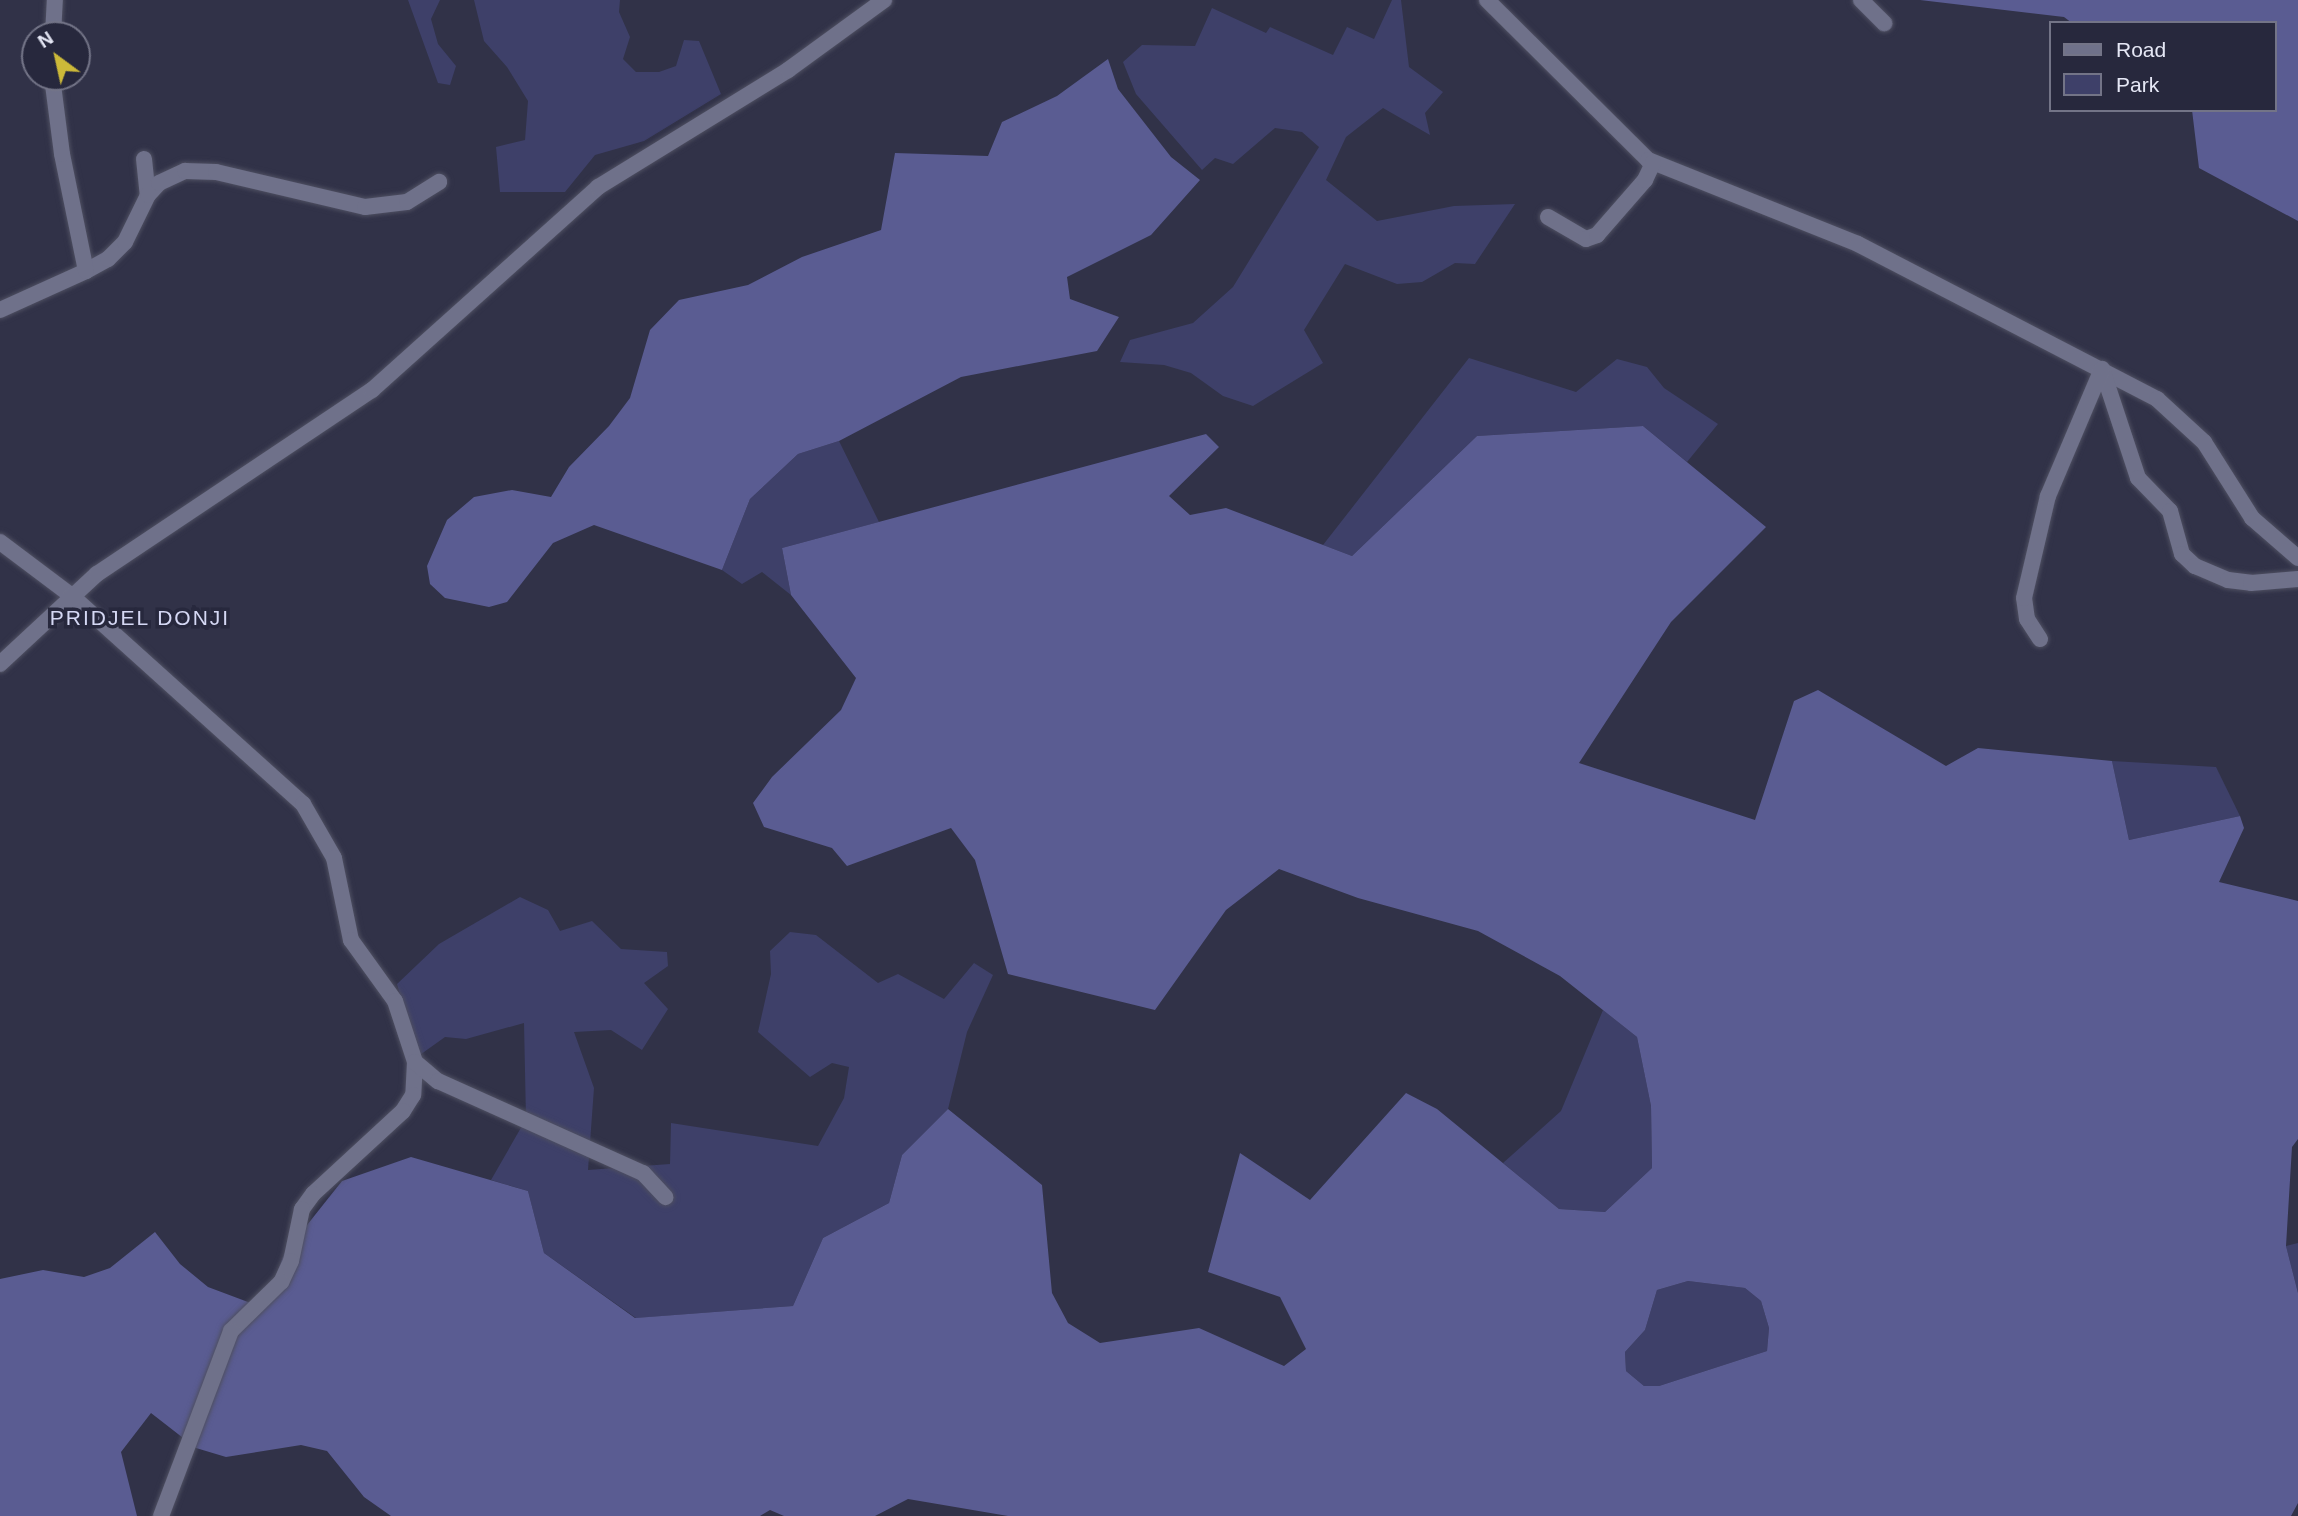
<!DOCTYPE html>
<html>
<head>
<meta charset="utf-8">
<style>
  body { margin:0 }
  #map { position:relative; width:2298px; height:1516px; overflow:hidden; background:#313248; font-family:Arial,sans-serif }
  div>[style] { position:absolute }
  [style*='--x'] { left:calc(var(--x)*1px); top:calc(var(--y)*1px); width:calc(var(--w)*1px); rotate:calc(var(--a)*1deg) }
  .green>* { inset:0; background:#3e4069 }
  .forest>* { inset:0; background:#5a5c92 }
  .roads { filter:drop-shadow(0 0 2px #4e4f61) drop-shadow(0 0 2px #4e4f61) }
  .street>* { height:16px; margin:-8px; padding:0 8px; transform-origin:8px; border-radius:8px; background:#6f718a }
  span { translate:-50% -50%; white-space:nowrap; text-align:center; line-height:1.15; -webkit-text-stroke:7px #27283d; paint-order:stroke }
  .quarter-label { font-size:21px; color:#d5d8f4; letter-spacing:2px }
  .legend { position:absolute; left:2049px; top:21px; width:228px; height:91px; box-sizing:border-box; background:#27283d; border:2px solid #737487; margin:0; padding:9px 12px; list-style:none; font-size:21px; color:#e5e7f5 }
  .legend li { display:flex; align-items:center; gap:14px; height:35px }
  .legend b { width:35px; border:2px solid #737487 }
  .north { position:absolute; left:21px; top:21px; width:70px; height:70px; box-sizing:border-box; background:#27283d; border:2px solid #737487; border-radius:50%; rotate:327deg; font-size:19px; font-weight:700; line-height:28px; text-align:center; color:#e5e7f5 }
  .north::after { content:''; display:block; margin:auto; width:24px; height:32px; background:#ccb939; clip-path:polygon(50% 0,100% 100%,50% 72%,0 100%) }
</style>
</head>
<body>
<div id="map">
  <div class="green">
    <div style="clip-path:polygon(408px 0,440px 0,431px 19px,438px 44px,456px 66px,450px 85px,438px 83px)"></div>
    <div style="clip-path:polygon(474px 0,620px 0,619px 12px,630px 37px,623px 59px,636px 72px,659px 72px,676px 66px,684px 40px,699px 41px,721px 94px,644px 141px,595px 155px,565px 192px,500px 192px,496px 147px,525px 140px,528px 101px,507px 67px,484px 41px)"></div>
    <div style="clip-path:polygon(1392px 0,1401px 0,1409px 67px,1443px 92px,1425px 113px,1430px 135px,1383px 108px,1346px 137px,1326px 180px,1377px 221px,1454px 206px,1515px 204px,1475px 264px,1455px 263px,1422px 282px,1397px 284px,1345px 264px,1304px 330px,1323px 363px,1253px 406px,1223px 396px,1191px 373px,1164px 365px,1120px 362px,1130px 340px,1193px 323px,1233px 287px,1319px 147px,1302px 132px,1275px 128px,1233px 164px,1215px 158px,1202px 170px,1136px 94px,1123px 62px,1142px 45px,1195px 46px,1212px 8px,1266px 33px,1270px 27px,1333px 55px,1347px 27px,1374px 39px)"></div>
    <div style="clip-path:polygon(1469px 358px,1576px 392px,1617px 359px,1647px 367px,1664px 388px,1718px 424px,1687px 462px,1643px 426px,1477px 436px,1352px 556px,1323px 545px)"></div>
    <div style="clip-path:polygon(839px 441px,879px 522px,782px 548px,791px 595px,762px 572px,742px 584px,722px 570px,750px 499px,798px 454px)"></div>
    <div style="clip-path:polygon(2112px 761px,2216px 767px,2240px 816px,2129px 840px)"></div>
    <div style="clip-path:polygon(520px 897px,548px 910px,560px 931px,592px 921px,621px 949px,667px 952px,668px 966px,644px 983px,668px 1009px,642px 1050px,611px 1030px,574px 1032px,594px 1088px,588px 1170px,670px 1164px,671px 1123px,818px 1146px,844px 1098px,849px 1067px,832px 1063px,810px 1077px,758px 1032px,771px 974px,770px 951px,790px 932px,816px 935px,878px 983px,898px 974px,944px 999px,974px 963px,993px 975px,967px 1032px,948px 1109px,902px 1155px,889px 1203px,823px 1238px,793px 1306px,636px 1318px,544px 1253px,528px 1191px,491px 1180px,526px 1119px,524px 1023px,466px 1039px,445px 1037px,417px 1057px,397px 984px,439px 944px)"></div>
    <div style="clip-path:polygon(1603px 1010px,1637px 1037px,1651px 1106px,1652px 1168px,1605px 1212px,1559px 1209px,1503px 1163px,1561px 1111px)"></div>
    <div style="clip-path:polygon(2298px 1243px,2298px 1293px,2286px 1246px)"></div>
    <div style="clip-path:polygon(1688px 1281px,1745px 1288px,1761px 1301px,1769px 1328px,1767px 1351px,1659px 1386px,1644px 1386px,1626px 1371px,1625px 1352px,1645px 1330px,1657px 1290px)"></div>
  </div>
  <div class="forest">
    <div style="clip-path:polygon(1920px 0,2298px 0,2298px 221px,2199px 168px,2192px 110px,2275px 110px,2275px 23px,2072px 23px,2064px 17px)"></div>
    <div style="clip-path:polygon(1108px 59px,1118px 89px,1171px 157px,1200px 180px,1151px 235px,1067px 277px,1070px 299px,1119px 317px,1097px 351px,961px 377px,839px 441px,798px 454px,750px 499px,722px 570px,594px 525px,553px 543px,507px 602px,489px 607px,445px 598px,430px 584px,427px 566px,447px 520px,474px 497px,512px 490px,551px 497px,569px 467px,609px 426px,630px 398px,650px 330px,679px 300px,748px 285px,802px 257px,881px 230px,895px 153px,988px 156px,1002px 122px,1057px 96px)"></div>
    <div style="clip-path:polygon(evenodd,1643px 426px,1766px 527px,1671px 622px,1579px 763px,1755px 820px,1794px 701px,1818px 690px,1946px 766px,1978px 748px,2112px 761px,2129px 840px,2240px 816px,2244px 828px,2219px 882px,2298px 901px,2298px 1139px,2292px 1147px,2286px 1246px,2298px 1293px,2298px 1503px,2291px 1516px,1008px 1516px,908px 1499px,875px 1516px,784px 1516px,770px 1510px,760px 1516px,391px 1516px,364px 1497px,327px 1451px,301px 1445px,226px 1457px,196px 1448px,151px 1413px,121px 1452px,137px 1516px,0 1516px,0 1279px,43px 1270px,84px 1277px,110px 1268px,155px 1232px,180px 1264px,208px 1287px,264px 1308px,284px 1254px,342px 1181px,411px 1157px,528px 1191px,544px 1253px,635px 1318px,793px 1306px,823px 1238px,889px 1203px,902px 1155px,948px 1109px,1042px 1185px,1052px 1293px,1068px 1323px,1100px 1343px,1199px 1328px,1284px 1366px,1306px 1349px,1280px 1297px,1208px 1272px,1240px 1153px,1310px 1200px,1406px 1093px,1437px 1109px,1559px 1209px,1605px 1212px,1652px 1168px,1651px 1106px,1637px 1037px,1560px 976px,1478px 931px,1358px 898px,1279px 869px,1226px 910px,1155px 1010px,1008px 974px,975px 860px,951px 828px,847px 866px,832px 848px,764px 827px,753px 803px,772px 777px,841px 710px,856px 678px,791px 595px,782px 548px,1206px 434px,1219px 447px,1169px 496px,1190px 515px,1226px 508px,1352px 556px,1477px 436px,1643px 426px,1688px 1281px,1745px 1288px,1761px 1301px,1769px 1328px,1767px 1351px,1659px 1386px,1644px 1386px,1626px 1371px,1625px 1352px,1645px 1330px,1657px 1290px,1688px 1281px)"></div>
  </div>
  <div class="roads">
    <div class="street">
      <div style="--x:1487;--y:0;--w:227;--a:44.8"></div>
      <div style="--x:1648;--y:160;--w:226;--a:21.8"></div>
      <div style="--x:1858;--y:244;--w:337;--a:27.4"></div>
      <div style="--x:2157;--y:399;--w:64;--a:42.5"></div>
      <div style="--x:2204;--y:442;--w:90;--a:57.7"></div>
      <div style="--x:2252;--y:518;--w:61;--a:41"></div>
      <div style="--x:1861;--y:0;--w:33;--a:45"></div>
      <div style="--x:53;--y:35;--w:35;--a:-87"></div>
      <div style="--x:144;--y:159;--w:36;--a:84"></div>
      <div style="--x:1548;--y:217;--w:44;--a:30.1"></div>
      <div style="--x:1586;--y:239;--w:12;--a:-20"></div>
      <div style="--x:1597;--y:235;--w:73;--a:-48.9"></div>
      <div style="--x:1645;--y:180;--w:19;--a:-65"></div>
      <div style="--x:86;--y:271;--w:25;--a:-29"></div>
      <div style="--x:108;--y:259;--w:24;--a:-45"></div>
      <div style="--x:125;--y:242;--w:52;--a:-63.9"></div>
      <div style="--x:148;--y:195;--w:16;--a:-47"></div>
      <div style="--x:159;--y:183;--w:29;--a:-25"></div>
      <div style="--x:185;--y:171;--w:31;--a:2"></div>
      <div style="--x:216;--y:172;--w:153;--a:13.2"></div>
      <div style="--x:365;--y:207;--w:42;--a:-6.8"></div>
      <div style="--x:407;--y:202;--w:38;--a:-32"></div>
      <div style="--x:0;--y:310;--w:94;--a:-24.4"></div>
      <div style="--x:86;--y:271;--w:119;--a:-101.6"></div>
      <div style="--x:62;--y:154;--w:78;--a:-97.4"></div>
      <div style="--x:2102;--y:369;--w:115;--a:71.7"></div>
      <div style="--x:2138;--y:478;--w:46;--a:45.9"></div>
      <div style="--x:2170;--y:511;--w:45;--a:74.4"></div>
      <div style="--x:2182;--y:554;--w:18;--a:43"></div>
      <div style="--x:2195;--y:566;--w:36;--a:23"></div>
      <div style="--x:2228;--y:580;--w:23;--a:7"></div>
      <div style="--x:2251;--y:583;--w:47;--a:-4.9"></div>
      <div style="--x:0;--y:542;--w:90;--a:36.9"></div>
      <div style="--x:72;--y:596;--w:311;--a:42"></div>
      <div style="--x:303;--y:804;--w:62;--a:60.1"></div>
      <div style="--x:334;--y:858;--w:84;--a:78.3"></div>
      <div style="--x:351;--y:940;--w:75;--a:54.2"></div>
      <div style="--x:395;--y:1001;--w:64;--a:71.8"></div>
      <div style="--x:415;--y:1062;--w:33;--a:93"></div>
      <div style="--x:413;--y:1095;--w:19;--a:122"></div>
      <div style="--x:403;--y:1111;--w:122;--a:137.3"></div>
      <div style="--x:313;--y:1194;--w:19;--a:126"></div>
      <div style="--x:302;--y:1209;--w:53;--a:101.9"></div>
      <div style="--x:291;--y:1261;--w:23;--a:115"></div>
      <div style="--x:281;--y:1282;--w:70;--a:135.6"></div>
      <div style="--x:231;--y:1331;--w:198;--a:110.7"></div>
      <div style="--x:2040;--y:639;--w:24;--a:-123"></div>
      <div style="--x:2027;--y:619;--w:21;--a:-98"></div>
      <div style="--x:2024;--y:598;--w:105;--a:-76.8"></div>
      <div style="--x:2048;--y:496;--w:138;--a:-67"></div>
      <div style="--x:0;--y:664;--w:132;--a:-42.9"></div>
      <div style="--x:97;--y:574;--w:331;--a:-33.8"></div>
      <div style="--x:372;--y:390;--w:304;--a:-41.9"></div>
      <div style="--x:598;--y:187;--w:223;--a:-31.6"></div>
      <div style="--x:788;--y:70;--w:119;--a:-36.1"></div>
      <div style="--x:415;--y:1062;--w:30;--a:40"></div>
      <div style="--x:438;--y:1081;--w:225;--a:24.2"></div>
      <div style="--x:643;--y:1173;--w:33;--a:47"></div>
    </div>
  </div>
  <div class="quarter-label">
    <span style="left:140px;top:618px">PRIDJEL DONJI</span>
  </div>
  <ul class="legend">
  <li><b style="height:9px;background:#6f718a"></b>Road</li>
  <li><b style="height:19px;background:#3e4069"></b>Park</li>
  </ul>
  <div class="north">N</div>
</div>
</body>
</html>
